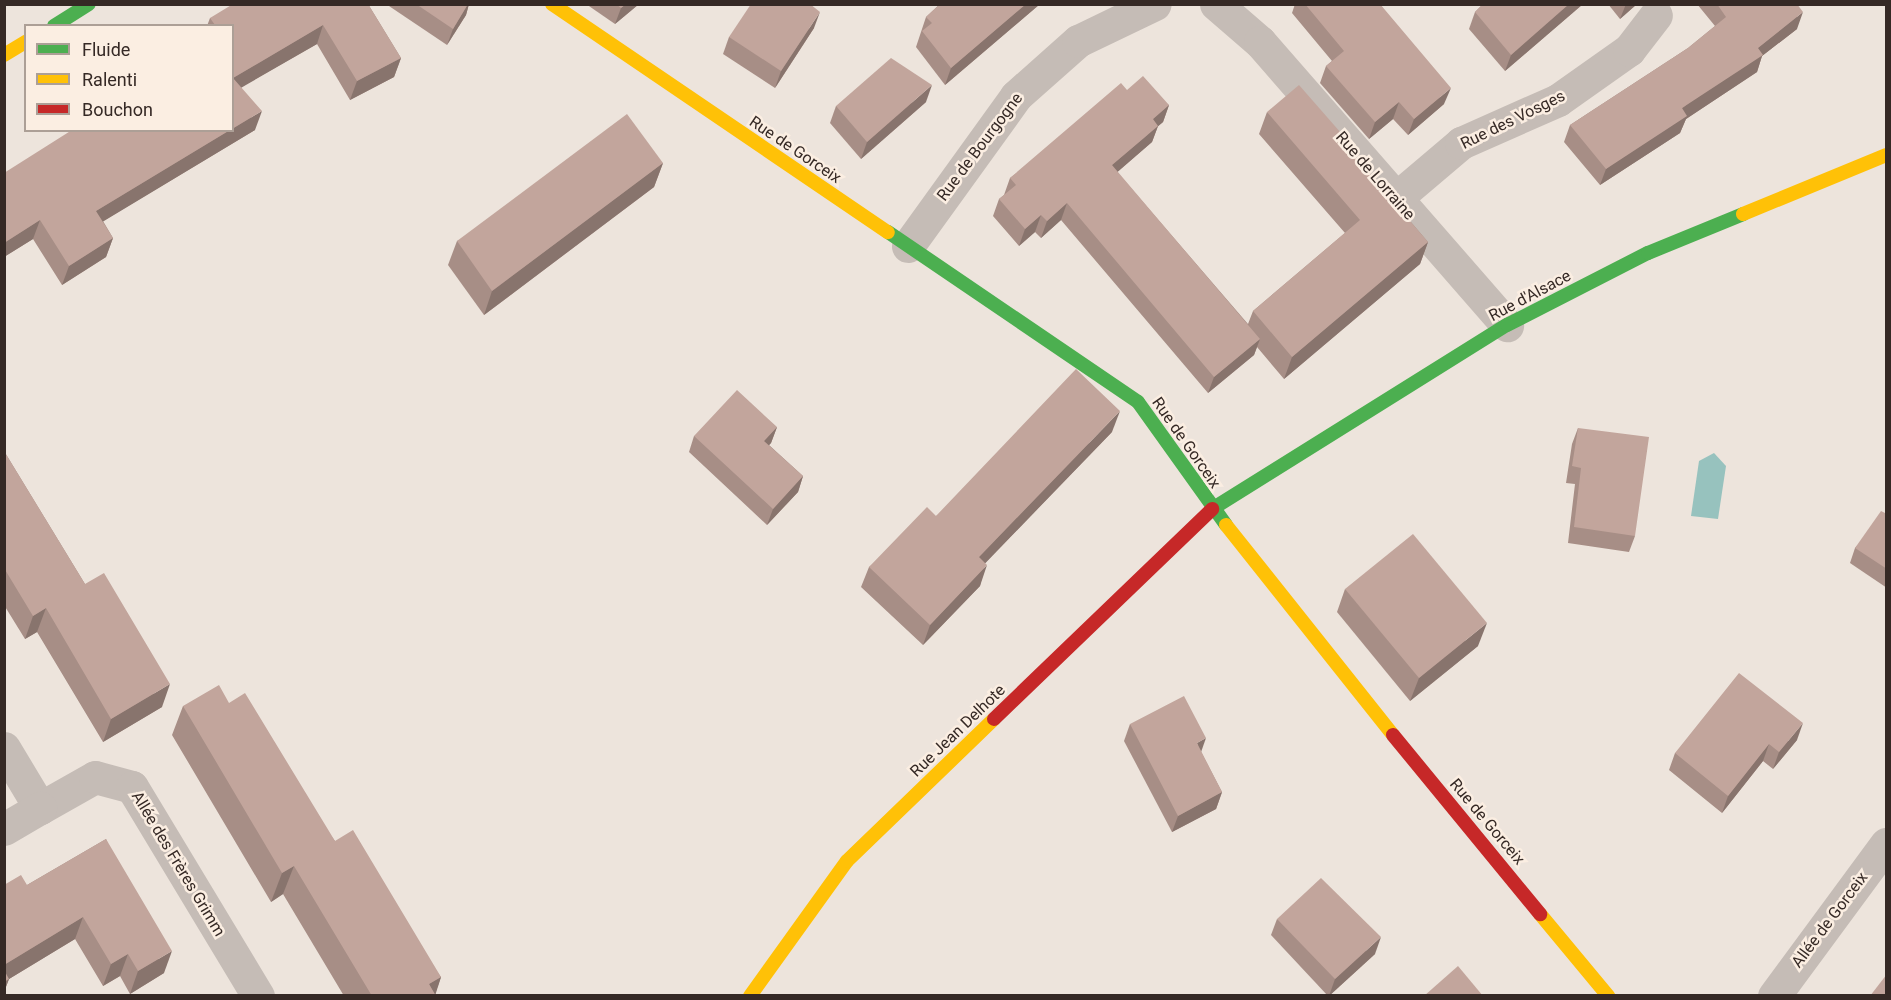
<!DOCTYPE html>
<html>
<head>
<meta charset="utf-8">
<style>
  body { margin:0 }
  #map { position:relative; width:1891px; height:1000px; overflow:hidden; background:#ede4dc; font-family:Roboto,sans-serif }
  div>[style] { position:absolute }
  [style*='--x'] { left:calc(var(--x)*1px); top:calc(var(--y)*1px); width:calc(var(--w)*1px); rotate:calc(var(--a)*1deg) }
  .water>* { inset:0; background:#97c2be }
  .street>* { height:33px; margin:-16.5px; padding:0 16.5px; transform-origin:16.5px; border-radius:16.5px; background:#c5bcb6 }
  .fast>* { height:14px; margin:-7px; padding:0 7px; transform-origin:7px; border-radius:7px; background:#4caf50 }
  .slow>* { height:14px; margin:-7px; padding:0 7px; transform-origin:7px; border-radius:7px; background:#ffc107 }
  .jam>* { height:14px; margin:-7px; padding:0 7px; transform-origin:7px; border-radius:7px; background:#c62828 }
  .wall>* { inset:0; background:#a78e86 }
  .shaded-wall>* { inset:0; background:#88746d }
  .building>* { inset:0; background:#c2a59c }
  span { translate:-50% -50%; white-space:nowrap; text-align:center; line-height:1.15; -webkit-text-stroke:5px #fbeee2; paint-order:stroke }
  .street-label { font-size:16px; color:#352925 }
  .frame { position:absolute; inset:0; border:6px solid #352925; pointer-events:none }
  .legend { position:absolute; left:24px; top:24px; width:210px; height:108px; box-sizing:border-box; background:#fbeee2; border:2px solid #ac9f96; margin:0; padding:8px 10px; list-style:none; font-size:18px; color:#352925 }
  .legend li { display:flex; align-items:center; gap:12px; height:30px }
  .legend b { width:30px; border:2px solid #ac9f96 }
</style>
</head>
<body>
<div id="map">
  <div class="water">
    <div style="clip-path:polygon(1714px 453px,1726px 466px,1718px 519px,1691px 516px,1699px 461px)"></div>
  </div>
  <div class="street">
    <div style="--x:1216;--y:4;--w:58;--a:40.8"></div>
    <div style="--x:1260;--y:42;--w:376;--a:48.9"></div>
    <div style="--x:1395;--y:199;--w:87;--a:-40.3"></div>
    <div style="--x:1461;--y:143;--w:106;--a:-23.9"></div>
    <div style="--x:1558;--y:100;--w:87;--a:-35.2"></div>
    <div style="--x:1629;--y:50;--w:44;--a:-52.4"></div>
    <div style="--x:908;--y:246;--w:185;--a:-54.2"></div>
    <div style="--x:1016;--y:96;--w:83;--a:-41.6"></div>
    <div style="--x:1078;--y:41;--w:85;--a:-25.7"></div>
    <div style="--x:4;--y:748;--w:70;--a:59"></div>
    <div style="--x:40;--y:808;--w:63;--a:-29.4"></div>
    <div style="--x:95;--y:777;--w:38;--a:15"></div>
    <div style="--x:132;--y:787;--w:244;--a:58.9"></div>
    <div style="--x:4;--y:829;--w:42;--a:-30.3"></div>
    <div style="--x:1774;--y:996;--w:189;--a:-53.6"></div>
  </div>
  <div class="fast">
    <div style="--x:54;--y:26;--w:41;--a:-32.2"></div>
    <div style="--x:888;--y:232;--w:302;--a:34.2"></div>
    <div style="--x:1138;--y:402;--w:151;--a:54.4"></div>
    <div style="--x:1212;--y:509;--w:348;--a:-32"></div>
    <div style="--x:1507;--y:325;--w:158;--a:-27.1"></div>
    <div style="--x:1648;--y:253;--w:103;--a:-22.3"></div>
  </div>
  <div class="slow">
    <div style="--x:552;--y:4;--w:406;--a:34.2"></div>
    <div style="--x:4;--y:55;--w:26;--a:-31"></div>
    <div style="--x:1743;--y:214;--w:155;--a:-22.4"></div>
    <div style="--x:1226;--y:525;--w:268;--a:51.5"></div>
    <div style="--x:1540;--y:914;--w:107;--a:50.3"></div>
    <div style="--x:750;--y:996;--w:166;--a:-54.3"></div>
    <div style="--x:847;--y:861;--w:204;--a:-44"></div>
  </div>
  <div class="jam">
    <div style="--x:994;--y:719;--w:303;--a:-43.9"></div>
    <div style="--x:1393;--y:735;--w:232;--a:50.6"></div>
  </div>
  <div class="wall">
    <div style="clip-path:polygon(368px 4px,401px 58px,394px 77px,350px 100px,317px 44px,241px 87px,255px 130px,103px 221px,113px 238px,106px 257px,62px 285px,33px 239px,4px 257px,4px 173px,232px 130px,232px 26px,207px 26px,210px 18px)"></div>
    <div style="clip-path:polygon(386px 4px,469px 4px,466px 15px,447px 45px)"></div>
    <div style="clip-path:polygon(586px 4px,639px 4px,615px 24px)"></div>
    <div style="clip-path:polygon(940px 4px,1040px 4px,945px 85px,916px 47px,926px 17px)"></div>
    <div style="clip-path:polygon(1295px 4px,1380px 4px,1444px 104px,1408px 135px,1393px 119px,1369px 139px,1320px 83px,1326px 66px,1332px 61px,1292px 13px)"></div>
    <div style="clip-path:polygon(1483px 4px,1583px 4px,1505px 71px,1469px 29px,1475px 12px)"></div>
    <div style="clip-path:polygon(1608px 4px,1637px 4px,1620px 19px)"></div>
    <div style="clip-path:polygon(1697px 4px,1797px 4px,1797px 29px,1762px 56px,1757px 72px,1686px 119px,1680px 133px,1600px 185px,1564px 142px,1570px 125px,1688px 48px,1715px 26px)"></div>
    <div style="clip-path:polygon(814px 28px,775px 88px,723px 54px,729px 37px)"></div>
    <div style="clip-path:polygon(1127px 90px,1169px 105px,1163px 122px,1158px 126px,1152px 142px,1117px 172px,1248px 324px,1253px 311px,1345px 233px,1259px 134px,1267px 112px,1346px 146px,1428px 242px,1420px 264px,1284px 379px,1257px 347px,1254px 355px,1208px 393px,1061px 220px,1041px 238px,1035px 232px,1019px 246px,993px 216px,999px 199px,1004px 195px,1010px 178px)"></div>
    <div style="clip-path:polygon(926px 102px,861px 159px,830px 123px,836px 106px)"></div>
    <div style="clip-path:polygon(663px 163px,654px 187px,484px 315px,448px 265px,457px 241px)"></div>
    <div style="clip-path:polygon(777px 427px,771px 443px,769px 445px,803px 476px,798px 492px,767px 525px,689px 452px,694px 436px)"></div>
    <div style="clip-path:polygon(1578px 428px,1635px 536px,1629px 552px,1568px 543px,1575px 484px,1566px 483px,1572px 444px)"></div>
    <div style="clip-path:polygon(1112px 432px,985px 563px,980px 586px,923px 645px,861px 587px,869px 567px,936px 516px)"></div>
    <div style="clip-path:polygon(4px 451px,85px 584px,162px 707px,103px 742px,37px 632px,25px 639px,4px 605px)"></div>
    <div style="clip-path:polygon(1887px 514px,1887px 588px,1850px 563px,1855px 548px)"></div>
    <div style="clip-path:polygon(1345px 589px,1478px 646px,1410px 701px,1337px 612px)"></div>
    <div style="clip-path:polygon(229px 703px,335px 841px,441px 977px,435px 994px,436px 996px,344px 996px,283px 894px,271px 902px,172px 735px,183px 706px)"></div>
    <div style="clip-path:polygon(1130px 724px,1201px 752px,1222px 792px,1216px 809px,1172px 832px,1124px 741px)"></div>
    <div style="clip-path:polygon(1797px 740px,1773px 769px,1763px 761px,1722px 813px,1669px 770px,1675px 753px)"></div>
    <div style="clip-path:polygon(106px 839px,164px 973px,130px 994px,120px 976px,103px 986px,75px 939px,9px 979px,4px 992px,4px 885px,27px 885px)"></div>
    <div style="clip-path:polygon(1277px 919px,1375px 954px,1329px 996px,1328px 996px,1271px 935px)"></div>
  </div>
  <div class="shaded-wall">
    <div style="clip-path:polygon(468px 4px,469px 4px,466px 15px,447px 45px,453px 29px)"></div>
    <div style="clip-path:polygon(626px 4px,639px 4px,615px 24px,621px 8px)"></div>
    <div style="clip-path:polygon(1026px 4px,1040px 4px,945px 85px,951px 68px)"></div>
    <div style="clip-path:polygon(1569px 4px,1583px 4px,1505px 71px,1511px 55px)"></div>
    <div style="clip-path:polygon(1626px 4px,1637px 4px,1620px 19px)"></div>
    <div style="clip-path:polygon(820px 12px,814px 28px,775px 88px,781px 71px)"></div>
    <div style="clip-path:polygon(1803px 12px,1797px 29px,1762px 56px,1757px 72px,1686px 119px,1680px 133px,1600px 185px,1606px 169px)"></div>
    <div style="clip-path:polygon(323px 25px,317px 44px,232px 93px,233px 78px)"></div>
    <div style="clip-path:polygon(401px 58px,394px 77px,350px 100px,357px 81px)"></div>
    <div style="clip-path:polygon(932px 85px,926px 102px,861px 159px,867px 142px)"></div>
    <div style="clip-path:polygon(1451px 88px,1444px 104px,1408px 135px,1414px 119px)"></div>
    <div style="clip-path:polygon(1399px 102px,1393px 119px,1369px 139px,1375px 122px)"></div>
    <div style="clip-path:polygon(1169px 105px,1163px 122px,1147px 136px,1153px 119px)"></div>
    <div style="clip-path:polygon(262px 111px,255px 130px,89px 230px,96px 211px,230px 130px,232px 130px,232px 129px)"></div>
    <div style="clip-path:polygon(1158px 126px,1152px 142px,1106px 182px,1112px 165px)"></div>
    <div style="clip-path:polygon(663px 163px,654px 187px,484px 315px,492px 291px)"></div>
    <div style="clip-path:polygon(1067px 203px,1061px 220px,1041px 238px,1047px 221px)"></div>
    <div style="clip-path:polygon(1041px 215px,1035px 232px,1019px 246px,1025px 229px)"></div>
    <div style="clip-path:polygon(40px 220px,33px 239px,4px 257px,4px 243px)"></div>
    <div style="clip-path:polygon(113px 238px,106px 257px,62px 285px,69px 266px)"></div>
    <div style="clip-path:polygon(1428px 242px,1420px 264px,1284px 379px,1292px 357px)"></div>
    <div style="clip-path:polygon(1260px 339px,1254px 355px,1208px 393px,1214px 377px)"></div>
    <div style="clip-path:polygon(1120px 411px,1112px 432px,971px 578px,979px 557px)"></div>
    <div style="clip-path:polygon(777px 427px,771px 443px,758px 457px,764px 441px)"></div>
    <div style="clip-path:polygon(803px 476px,798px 492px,767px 525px,773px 509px)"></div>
    <div style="clip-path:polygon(987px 565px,980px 586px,923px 645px,930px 625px)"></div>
    <div style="clip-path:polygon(46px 608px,37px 632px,25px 639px,33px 616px)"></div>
    <div style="clip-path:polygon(1487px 623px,1478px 646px,1410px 701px,1419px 678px)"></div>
    <div style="clip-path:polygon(170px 684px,162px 707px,103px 742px,111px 719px)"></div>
    <div style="clip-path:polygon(1803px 723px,1797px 740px,1773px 769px,1779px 752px)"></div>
    <div style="clip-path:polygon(1206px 738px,1200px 755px,1197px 743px)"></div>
    <div style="clip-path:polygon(1769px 744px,1763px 761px,1722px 813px,1728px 796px)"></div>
    <div style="clip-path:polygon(1222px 792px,1216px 809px,1172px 832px,1178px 816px)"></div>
    <div style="clip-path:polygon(294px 866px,283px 894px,271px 902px,282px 873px)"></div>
    <div style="clip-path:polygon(83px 917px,75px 939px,9px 979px,4px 992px,4px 965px)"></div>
    <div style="clip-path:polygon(1381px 937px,1375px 954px,1329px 996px,1335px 979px)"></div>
    <div style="clip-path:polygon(172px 951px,164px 973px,130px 994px,138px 971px)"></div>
    <div style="clip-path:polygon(128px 954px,120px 976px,103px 986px,111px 964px)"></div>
    <div style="clip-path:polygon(441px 977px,435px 996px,429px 984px)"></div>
  </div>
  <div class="building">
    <div style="clip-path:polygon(233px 4px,368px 4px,401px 58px,357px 81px,323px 25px,233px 78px,262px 111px,232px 129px,232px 26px,213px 26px,215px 25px,210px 18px)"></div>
    <div style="clip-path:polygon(416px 4px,468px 4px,453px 29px)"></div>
    <div style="clip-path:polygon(616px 4px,626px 4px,621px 8px)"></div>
    <div style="clip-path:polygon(751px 4px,810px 4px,820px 12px,781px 71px,729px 37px)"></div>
    <div style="clip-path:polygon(940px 4px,1026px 4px,951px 68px,922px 31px,932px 23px,926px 17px)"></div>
    <div style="clip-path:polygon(1305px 4px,1380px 4px,1451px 88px,1414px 119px,1399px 102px,1375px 122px,1326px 66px,1344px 51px)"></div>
    <div style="clip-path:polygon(1483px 4px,1569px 4px,1511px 55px,1475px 12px)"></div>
    <div style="clip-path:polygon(1717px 4px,1797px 4px,1803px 12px,1758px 48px,1763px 55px,1682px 108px,1687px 116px,1606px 169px,1570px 125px,1688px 48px,1726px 17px)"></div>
    <div style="clip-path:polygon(891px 58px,932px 85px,867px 142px,836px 106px)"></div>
    <div style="clip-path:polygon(1143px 76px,1169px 105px,1153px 119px,1158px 126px,1112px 165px,1260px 339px,1214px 377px,1067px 203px,1047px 221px,1041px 215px,1025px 229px,999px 199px,1016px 185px,1010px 178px,1121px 83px,1127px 90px)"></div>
    <div style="clip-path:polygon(1299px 85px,1348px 141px,1344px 144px,1428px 242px,1292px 357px,1253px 311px,1360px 220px,1267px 112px)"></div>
    <div style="clip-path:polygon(627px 114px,663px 163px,492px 291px,457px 241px)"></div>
    <div style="clip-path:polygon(72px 130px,230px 130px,96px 211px,113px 238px,69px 266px,40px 220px,4px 243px,4px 173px)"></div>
    <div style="clip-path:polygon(1076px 369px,1120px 411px,979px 557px,987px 565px,930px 625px,869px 567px,927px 507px,936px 516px)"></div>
    <div style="clip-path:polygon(737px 390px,777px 427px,764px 441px,803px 476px,773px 509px,694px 436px)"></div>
    <div style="clip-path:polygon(1578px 428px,1649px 437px,1635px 536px,1574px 527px,1581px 468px,1572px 466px)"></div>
    <div style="clip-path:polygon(4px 451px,85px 584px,104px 573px,170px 684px,111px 719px,46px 608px,33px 616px,4px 568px)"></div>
    <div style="clip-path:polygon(1881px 511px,1887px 514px,1887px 569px,1855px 548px)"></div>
    <div style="clip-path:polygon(1413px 534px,1487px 623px,1419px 678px,1345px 589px)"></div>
    <div style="clip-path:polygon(1739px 673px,1803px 723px,1779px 752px,1769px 744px,1728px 796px,1675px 753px)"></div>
    <div style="clip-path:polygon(219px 685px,229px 703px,245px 693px,335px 841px,353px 830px,441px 977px,429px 984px,436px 996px,372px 996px,294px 866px,282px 873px,183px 706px)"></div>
    <div style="clip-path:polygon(1184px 696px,1206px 738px,1197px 743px,1222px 792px,1178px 816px,1130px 724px)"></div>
    <div style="clip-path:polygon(106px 839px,172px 951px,138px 971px,128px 954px,111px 964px,83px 917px,4px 965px,4px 885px,21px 875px,27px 885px)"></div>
    <div style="clip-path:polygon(1321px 878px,1381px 937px,1335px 979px,1277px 919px)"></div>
    <div style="clip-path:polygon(1458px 966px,1483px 996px,1424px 996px)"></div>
    <div style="clip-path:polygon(4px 970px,9px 979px,4px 982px)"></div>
    <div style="clip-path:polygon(1887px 974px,1887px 996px,1870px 996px)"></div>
  </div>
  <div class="street-label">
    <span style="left:1513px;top:120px;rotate:-26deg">Rue des Vosges</span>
    <span style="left:980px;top:147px;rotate:-53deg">Rue de Bourgogne</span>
    <span style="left:795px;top:150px;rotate:34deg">Rue de Gorceix</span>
    <span style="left:1375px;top:176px;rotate:49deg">Rue de Lorraine</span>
    <span style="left:1530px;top:296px;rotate:-28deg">Rue d'Alsace</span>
    <span style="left:1186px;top:443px;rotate:55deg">Rue de Gorceix</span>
    <span style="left:958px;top:731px;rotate:-44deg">Rue Jean Delhote</span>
    <span style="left:1487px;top:822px;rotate:50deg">Rue de Gorceix</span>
    <span style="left:178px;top:864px;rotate:59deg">Allée des Frères Grimm</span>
    <span style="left:1830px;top:920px;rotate:-53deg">Allée de Gorceix</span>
  </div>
  <div class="frame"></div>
  <ul class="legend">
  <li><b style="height:8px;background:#4caf50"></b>Fluide</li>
  <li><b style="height:8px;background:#ffc107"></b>Ralenti</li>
  <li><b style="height:8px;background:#c62828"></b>Bouchon</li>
  </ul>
</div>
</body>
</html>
